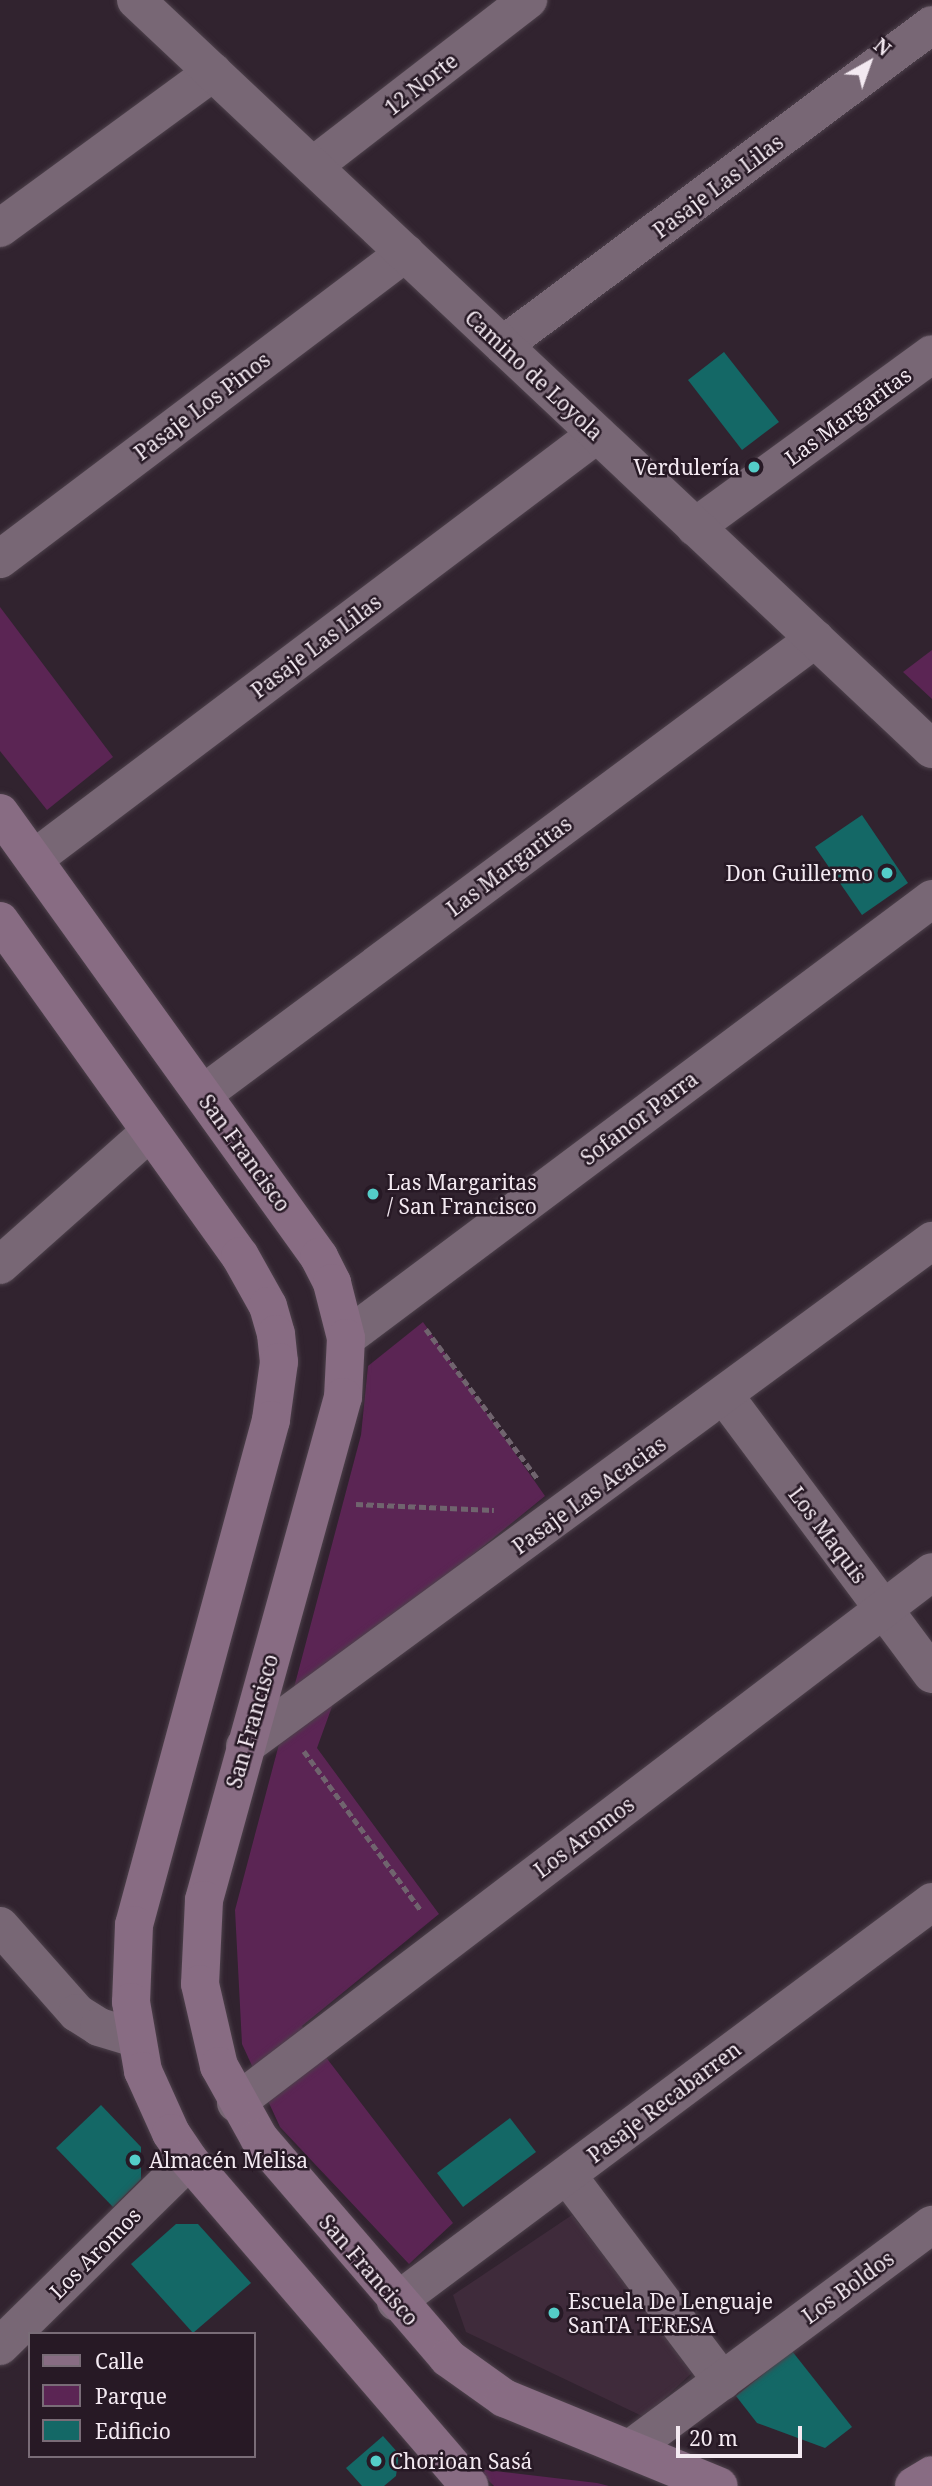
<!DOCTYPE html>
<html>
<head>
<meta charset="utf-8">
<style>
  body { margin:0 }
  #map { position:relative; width:932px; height:2486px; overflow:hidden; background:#31232f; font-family:"Noto Serif",serif }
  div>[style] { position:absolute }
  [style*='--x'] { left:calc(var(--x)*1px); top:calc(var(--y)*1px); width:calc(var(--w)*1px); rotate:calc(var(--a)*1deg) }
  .built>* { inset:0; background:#3f2b3b }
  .green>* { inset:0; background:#5b2554 }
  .building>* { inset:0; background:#146866 }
  .path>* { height:4.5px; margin-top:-2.25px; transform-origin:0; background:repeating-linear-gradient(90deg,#70646e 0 7px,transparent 0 10.5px) }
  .roads { filter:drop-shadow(0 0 2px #4d414b) drop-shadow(0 0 2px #4d414b) }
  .minor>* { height:38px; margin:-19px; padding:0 19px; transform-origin:19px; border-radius:19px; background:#786775 }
  .tertiary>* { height:38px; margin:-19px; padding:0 19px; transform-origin:19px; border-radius:19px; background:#786775 }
  .secondary>* { height:38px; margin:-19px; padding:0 19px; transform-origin:19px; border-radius:19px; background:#886c83 }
  .dots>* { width:19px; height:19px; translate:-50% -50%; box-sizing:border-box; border:4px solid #271925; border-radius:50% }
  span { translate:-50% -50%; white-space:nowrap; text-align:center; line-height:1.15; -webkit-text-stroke:5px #271925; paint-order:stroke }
  .street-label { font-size:21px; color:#f3e9f1 }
  .poi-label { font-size:21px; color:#f3e9f1 }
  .right { translate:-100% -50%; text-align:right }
  .left { translate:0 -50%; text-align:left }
  .legend { position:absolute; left:28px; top:2332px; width:228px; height:126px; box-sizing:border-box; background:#271925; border:2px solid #796c77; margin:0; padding:9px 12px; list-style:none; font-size:21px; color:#f3e9f1 }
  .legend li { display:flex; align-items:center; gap:14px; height:35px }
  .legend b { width:35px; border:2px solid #796c77 }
  .north { position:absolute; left:834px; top:28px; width:70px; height:70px; -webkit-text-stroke:5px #271925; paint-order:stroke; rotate:40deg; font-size:19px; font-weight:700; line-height:28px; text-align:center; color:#f3e9f1 }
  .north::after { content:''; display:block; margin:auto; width:24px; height:32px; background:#f3e9f1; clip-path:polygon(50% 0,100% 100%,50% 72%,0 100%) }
  .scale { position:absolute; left:676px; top:2426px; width:126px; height:32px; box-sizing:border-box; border:4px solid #f3e9f1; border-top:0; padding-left:9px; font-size:21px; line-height:24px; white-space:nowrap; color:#f3e9f1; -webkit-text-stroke:5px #271925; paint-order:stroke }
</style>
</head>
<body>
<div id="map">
  <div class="built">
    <div style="clip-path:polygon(572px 2215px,694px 2371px,644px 2417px,466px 2332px,453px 2295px)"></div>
  </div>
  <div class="green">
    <div style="clip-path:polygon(0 607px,113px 757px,47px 810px,0 751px)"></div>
    <div style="clip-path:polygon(932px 650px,932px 699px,903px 672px)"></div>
    <div style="clip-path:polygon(423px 1322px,545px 1496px,351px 1654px,317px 1748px,439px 1914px,302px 2026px,453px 2223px,409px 2264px,280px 2127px,242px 2044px,235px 1910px,361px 1435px,368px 1366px)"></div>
    <div style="clip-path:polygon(477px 2469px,597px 2483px,609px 2486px,494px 2486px)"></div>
  </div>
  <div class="building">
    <div style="clip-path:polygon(724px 352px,779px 422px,742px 450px,688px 380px)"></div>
    <div style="clip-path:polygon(862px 815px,908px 883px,862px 915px,815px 847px)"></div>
    <div style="clip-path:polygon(101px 2105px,141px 2147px,141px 2179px,113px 2207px,56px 2148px)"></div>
    <div style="clip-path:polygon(510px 2118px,536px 2152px,463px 2207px,437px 2173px)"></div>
    <div style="clip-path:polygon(176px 2224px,198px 2224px,251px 2283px,193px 2333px,131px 2264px)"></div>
    <div style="clip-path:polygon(792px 2351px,852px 2427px,825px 2448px,757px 2423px,736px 2396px)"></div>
    <div style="clip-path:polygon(383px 2436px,399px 2454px,396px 2476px,384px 2486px,362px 2486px,346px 2468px)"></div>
  </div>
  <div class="path">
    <div style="--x:426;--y:1329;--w:187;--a:53.3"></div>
    <div style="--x:356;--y:1504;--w:138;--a:2.5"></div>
    <div style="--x:304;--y:1751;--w:197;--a:53.7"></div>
  </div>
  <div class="roads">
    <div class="minor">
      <div style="--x:313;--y:166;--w:272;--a:-37.7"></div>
      <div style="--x:0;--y:228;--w:264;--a:-36.2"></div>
      <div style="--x:503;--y:345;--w:535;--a:-36.72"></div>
      <div style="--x:695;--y:527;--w:293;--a:-36.1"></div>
      <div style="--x:0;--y:559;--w:508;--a:-37.07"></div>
      <div style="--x:35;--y:858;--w:704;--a:-37.03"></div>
      <div style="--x:203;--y:1094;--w:763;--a:-36.63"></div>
      <div style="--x:0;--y:1265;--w:200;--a:-41.6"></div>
      <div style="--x:346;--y:1338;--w:732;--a:-36.84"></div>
      <div style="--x:724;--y:1395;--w:348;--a:53.3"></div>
      <div style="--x:245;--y:1746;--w:853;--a:-36.32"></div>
      <div style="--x:0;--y:1926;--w:116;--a:48.5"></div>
      <div style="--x:77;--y:2013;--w:26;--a:32"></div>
      <div style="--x:99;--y:2027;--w:39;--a:17"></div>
      <div style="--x:236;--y:2103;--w:875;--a:-37.34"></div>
      <div style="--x:567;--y:2175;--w:258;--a:53"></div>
      <div style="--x:396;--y:2302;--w:669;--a:-36.73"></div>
      <div style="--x:0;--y:2346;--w:265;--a:-44.5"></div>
      <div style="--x:630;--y:2449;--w:376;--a:-36.6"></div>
    </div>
    <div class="tertiary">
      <div style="--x:136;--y:0;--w:1093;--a:43.26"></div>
    </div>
    <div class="secondary">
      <div style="--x:0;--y:813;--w:547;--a:54.3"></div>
      <div style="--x:319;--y:1257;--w:29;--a:63"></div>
      <div style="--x:332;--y:1283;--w:57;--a:75.7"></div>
      <div style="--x:346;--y:1338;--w:59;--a:92.9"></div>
      <div style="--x:343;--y:1397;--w:522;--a:105.45"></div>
      <div style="--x:204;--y:1900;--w:84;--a:92.7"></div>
      <div style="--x:200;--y:1984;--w:84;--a:77"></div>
      <div style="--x:219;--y:2066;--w:82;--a:60.9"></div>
      <div style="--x:259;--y:2138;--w:290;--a:49.3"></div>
      <div style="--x:448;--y:2358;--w:69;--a:35.5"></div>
      <div style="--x:504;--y:2398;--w:232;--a:22.3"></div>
      <div style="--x:0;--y:921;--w:412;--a:54.4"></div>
      <div style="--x:240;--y:1256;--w:57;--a:60.8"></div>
      <div style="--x:268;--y:1306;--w:29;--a:74"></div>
      <div style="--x:276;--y:1334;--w:28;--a:84"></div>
      <div style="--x:279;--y:1362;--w:59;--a:97.9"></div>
      <div style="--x:271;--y:1420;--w:523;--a:105.18"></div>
      <div style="--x:134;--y:1925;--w:77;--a:92.2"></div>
      <div style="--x:131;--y:2002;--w:70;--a:80.1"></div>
      <div style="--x:143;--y:2071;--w:68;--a:65.7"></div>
      <div style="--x:171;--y:2133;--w:32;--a:56"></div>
      <div style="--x:189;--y:2160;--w:430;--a:49.3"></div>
      <div style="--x:914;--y:2486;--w:21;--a:-31"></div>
    </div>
  </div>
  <div class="dots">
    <div style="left:754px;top:467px;background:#54cdc8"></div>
    <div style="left:887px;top:873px;background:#54cdc8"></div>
    <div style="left:373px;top:1194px;background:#54cdc8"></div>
    <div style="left:135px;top:2160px;background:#54cdc8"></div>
    <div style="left:554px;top:2313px;background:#54cdc8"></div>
    <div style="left:376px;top:2461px;background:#54cdc8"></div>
  </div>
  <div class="street-label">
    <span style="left:421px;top:84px;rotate:-38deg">12 Norte</span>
    <span style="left:718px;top:186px;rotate:-37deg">Pasaje Las Lilas</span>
    <span style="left:534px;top:375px;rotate:43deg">Camino de Loyola</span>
    <span style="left:202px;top:406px;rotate:-37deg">Pasaje Los Pinos</span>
    <span style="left:848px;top:416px;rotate:-36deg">Las Margaritas</span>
    <span style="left:316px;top:646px;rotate:-37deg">Pasaje Las Lilas</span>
    <span style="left:509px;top:866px;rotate:-37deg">Las Margaritas</span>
    <span style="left:639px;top:1118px;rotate:-37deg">Sofanor Parra</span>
    <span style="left:245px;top:1153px;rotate:54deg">San Francisco</span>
    <span style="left:589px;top:1495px;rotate:-36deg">Pasaje Las Acacias</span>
    <span style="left:828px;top:1535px;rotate:53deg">Los Maquis</span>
    <span style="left:252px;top:1721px;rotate:-74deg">San Francisco</span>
    <span style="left:584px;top:1837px;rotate:-37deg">Los Aromos</span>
    <span style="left:664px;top:2102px;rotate:-37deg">Pasaje Recabarren</span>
    <span style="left:95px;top:2253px;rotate:-45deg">Los Aromos</span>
    <span style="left:369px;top:2270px;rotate:49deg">San Francisco</span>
    <span style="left:848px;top:2287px;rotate:-36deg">Los Boldos</span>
  </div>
  <div class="poi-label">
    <span class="right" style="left:740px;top:467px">Verdulería</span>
    <span class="right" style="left:873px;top:873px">Don Guillermo</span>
    <span class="left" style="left:387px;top:1194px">Las Margaritas<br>/ San Francisco</span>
    <span class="left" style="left:149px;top:2160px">Almacén Melisa</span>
    <span class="left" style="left:568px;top:2313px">Escuela De Lenguaje<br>SanTA TERESA</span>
    <span class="left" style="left:390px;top:2461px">Chorioan Sasá</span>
  </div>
  <ul class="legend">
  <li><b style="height:9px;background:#886c83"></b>Calle</li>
  <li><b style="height:19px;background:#5b2554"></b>Parque</li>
  <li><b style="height:19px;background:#146866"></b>Edificio</li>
  </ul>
  <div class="north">N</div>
  <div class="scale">20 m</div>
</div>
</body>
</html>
